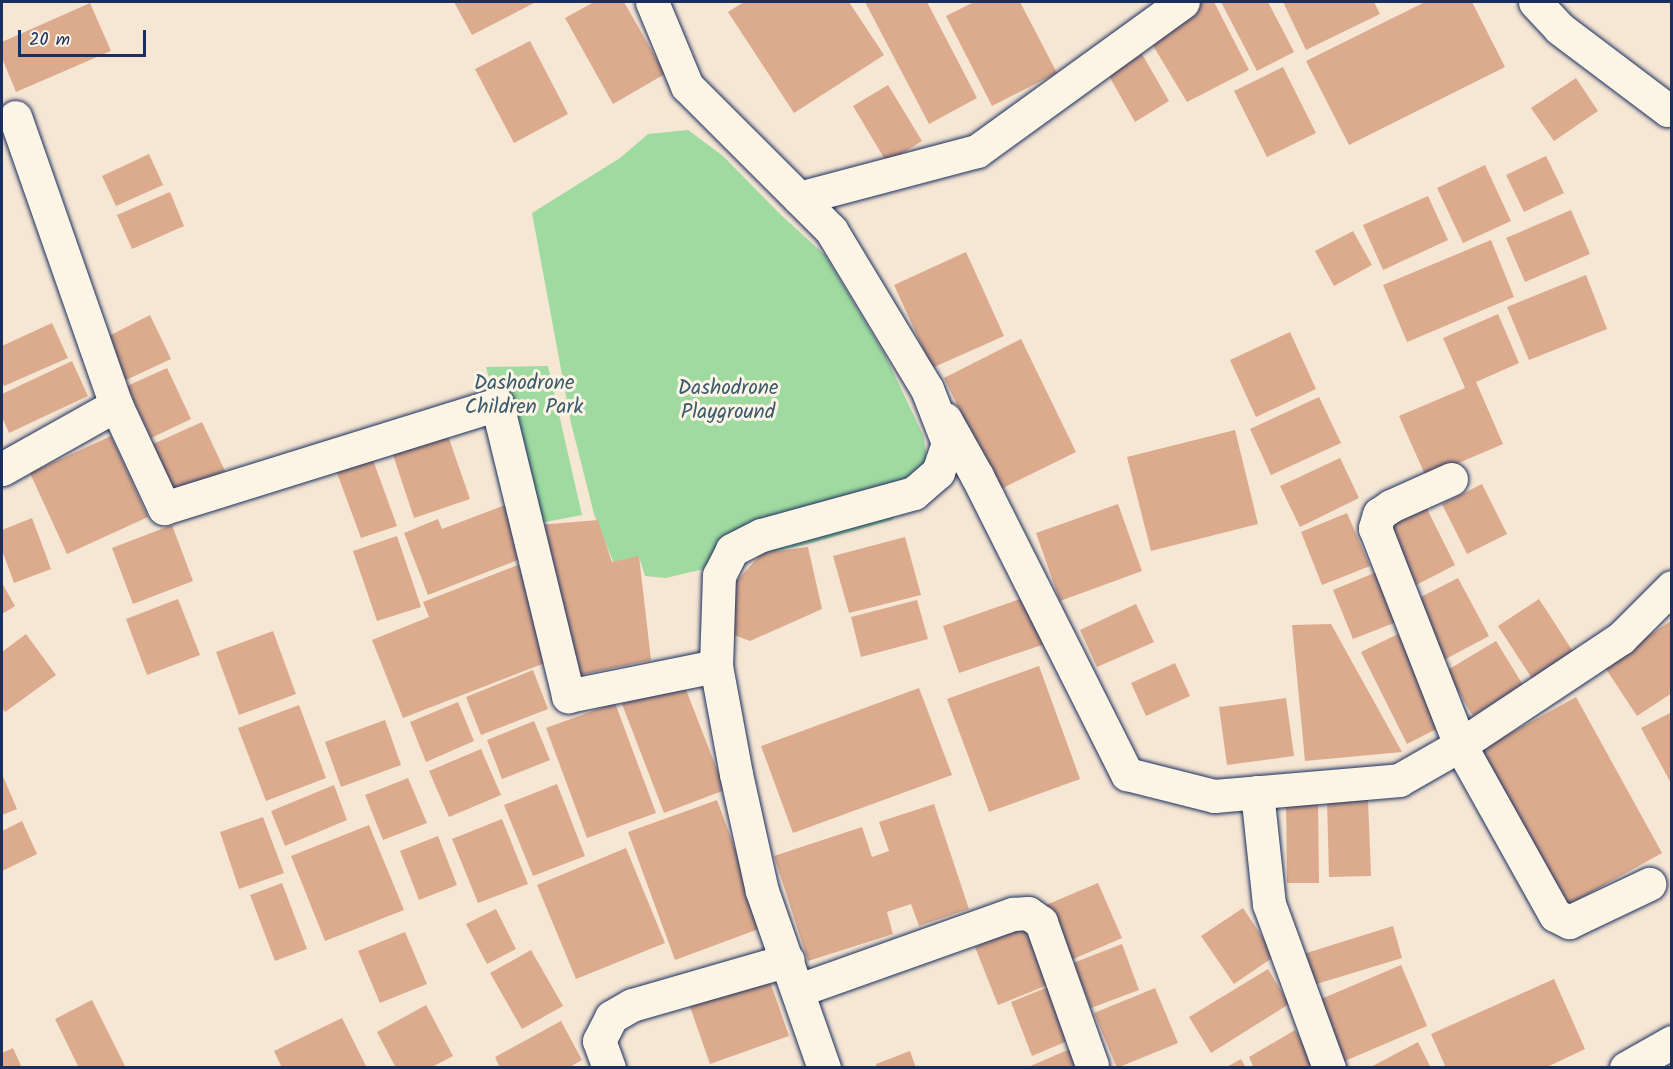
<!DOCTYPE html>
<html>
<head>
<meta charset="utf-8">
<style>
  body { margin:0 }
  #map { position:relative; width:1673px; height:1069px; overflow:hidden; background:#f6e6d4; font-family:Kalam,sans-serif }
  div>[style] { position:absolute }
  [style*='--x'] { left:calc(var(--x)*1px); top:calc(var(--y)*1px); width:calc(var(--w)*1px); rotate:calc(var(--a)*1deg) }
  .green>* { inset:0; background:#9fdaa0 }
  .building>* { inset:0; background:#dcab8e }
  .roads { filter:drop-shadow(0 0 2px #1b2f5e) drop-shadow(0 0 2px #1b2f5e) }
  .street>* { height:33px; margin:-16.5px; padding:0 16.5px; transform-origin:16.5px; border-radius:16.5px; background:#fcf5e5 }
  span { translate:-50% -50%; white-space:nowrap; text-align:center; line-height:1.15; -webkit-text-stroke:6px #fcf5e5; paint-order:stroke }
  .park-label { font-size:21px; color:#3c5a6e }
  .frame { position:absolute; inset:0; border:3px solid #1b2f5e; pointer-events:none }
  .scale { position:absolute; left:18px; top:30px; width:128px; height:27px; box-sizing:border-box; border:3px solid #1b2f5e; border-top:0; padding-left:8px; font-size:18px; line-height:21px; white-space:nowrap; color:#1b2f5e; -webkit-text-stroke:4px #fcf5e5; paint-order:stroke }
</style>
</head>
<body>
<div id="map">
  <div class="green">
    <div style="clip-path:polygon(688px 130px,723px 156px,781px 215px,825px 255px,885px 355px,924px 437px,928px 472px,919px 492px,892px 520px,812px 543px,666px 578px,645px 576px,639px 557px,619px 576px,594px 514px,571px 423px,532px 213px,620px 158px,648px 134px)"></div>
    <div style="clip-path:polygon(548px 366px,582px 515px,529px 525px,486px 367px)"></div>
  </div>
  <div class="building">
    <div style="clip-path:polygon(454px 2px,536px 2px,472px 35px)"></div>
    <div style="clip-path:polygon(594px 2px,624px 2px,665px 74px,613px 104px,565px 18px)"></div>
    <div style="clip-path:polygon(744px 2px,849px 2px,884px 55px,794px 113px,728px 12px)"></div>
    <div style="clip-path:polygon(865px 2px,927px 2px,977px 98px,929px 124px)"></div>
    <div style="clip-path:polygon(974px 2px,1020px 2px,1057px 73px,992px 106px,946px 16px)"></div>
    <div style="clip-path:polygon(1197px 2px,1214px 2px,1249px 70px,1187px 102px,1152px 44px)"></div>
    <div style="clip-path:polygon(1221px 2px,1268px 2px,1294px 52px,1257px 71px)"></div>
    <div style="clip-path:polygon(1283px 2px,1374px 2px,1380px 14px,1306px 50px)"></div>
    <div style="clip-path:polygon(1425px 2px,1472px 2px,1505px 67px,1349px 145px,1306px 61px)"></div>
    <div style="clip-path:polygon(90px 3px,111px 51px,16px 92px,2px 58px,2px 42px)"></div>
    <div style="clip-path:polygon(530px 41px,568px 114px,514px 143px,475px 69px)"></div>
    <div style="clip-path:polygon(1142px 54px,1169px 101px,1135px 122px,1108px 74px)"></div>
    <div style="clip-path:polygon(1283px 67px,1316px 133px,1267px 157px,1234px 91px)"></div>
    <div style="clip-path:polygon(1576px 78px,1598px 111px,1554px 141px,1531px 108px)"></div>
    <div style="clip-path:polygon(888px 85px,922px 141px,887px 163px,853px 106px)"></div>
    <div style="clip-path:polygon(149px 154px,163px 185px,116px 206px,102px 176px)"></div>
    <div style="clip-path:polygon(1546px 156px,1564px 193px,1524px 212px,1506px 175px)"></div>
    <div style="clip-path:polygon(1485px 165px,1511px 221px,1463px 243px,1437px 188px)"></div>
    <div style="clip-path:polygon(170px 192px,184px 226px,132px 249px,117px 215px)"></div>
    <div style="clip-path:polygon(1428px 196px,1448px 240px,1383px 270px,1363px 225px)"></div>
    <div style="clip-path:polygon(1571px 210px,1590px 254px,1525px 282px,1506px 238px)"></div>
    <div style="clip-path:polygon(1353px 231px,1372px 265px,1334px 286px,1315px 251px)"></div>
    <div style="clip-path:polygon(1491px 240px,1514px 297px,1407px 342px,1383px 285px)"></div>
    <div style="clip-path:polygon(966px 252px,1004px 336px,932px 368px,894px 285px)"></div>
    <div style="clip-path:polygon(1586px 275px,1607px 329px,1529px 360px,1507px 307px)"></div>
    <div style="clip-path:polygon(1498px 314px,1519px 363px,1476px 382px,1503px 444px,1426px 477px,1399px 416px,1465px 388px,1443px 338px)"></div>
    <div style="clip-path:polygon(150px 315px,171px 359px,126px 380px,105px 338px)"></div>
    <div style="clip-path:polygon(52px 323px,68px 358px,4px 386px,2px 381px,2px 346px)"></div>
    <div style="clip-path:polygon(1290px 332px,1316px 389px,1256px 417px,1230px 360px)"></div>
    <div style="clip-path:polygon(1021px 339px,1076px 452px,999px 490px,944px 378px)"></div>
    <div style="clip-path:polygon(72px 361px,88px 396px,9px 433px,2px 417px,2px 394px)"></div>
    <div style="clip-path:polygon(167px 368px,191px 419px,151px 438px,127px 386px)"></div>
    <div style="clip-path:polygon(1319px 397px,1341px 443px,1271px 475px,1250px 429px)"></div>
    <div style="clip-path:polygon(202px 422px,225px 471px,175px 494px,153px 444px)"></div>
    <div style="clip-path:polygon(1235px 430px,1258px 524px,1151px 551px,1127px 457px)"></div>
    <div style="clip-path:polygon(447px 433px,470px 499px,414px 518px,392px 452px)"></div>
    <div style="clip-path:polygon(111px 436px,148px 517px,67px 554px,30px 473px)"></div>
    <div style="clip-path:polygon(369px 449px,397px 526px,361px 538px,333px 462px)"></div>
    <div style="clip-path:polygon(1340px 458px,1359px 498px,1300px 527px,1280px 486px)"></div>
    <div style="clip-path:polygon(1482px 484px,1507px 534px,1467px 554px,1442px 504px)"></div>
    <div style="clip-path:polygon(1423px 501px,1455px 565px,1416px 585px,1384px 521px)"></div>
    <div style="clip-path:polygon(508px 504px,528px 556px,428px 595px,404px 533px,438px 519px,442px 529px)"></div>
    <div style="clip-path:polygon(1118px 504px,1142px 571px,1060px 601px,1036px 533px)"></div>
    <div style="clip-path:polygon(1347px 513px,1370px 566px,1322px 585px,1301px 532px)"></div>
    <div style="clip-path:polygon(32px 518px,51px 569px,14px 583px,2px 550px,2px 530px)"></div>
    <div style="clip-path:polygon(598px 520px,612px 562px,639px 556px,651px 660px,570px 677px,538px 525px)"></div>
    <div style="clip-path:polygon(172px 525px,193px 581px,133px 604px,112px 548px)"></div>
    <div style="clip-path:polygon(397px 536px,421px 607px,377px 621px,353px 551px)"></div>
    <div style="clip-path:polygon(905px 537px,921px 595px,849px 613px,833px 556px)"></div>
    <div style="clip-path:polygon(808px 547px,822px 609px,750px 641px,734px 635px,735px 583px,762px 553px)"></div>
    <div style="clip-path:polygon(518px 565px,555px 659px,403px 718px,372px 640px,429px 617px,423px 602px)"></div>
    <div style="clip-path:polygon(1379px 571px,1399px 621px,1353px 639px,1333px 590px)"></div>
    <div style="clip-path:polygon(1458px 578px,1489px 636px,1440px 662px,1409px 603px)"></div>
    <div style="clip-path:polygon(2px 583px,15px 606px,2px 614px)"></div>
    <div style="clip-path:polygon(1029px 596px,1045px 644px,959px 673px,943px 626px)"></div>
    <div style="clip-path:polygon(178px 599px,200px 655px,147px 675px,126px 619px)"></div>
    <div style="clip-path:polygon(1539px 599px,1574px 653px,1533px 680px,1498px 626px)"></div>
    <div style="clip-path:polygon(917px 600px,928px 639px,861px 657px,851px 617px)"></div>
    <div style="clip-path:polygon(1136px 604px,1154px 642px,1097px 667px,1080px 630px)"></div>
    <div style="clip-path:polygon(1672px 620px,1672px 693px,1637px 716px,1604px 666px)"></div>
    <div style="clip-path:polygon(1331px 624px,1402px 752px,1305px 761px,1292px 625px)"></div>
    <div style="clip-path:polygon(273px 631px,296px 694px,239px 715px,216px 652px)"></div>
    <div style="clip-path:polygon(26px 634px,56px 675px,5px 712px,2px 707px,2px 652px)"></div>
    <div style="clip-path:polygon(1398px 634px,1444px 725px,1407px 744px,1361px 652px)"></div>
    <div style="clip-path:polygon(1496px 641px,1523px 685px,1473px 716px,1446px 671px)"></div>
    <div style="clip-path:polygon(1175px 663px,1190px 696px,1146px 716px,1131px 683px)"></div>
    <div style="clip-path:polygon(1039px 666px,1080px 779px,989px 812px,947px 699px)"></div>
    <div style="clip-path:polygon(533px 670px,548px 709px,481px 735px,466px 697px)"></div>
    <div style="clip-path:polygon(683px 682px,725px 790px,664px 813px,622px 704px)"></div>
    <div style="clip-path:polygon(919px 688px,952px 775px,793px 833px,761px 746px)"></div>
    <div style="clip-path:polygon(1576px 697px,1662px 853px,1565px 907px,1478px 751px)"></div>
    <div style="clip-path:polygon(1286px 698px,1294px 756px,1227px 765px,1219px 707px)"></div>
    <div style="clip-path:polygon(458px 702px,474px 741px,426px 762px,410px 722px)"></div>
    <div style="clip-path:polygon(615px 703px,656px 813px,587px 838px,546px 728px)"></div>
    <div style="clip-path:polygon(299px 705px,326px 778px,266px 801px,238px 728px)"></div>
    <div style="clip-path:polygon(1672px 712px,1672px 785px,1641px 728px)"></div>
    <div style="clip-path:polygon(385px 720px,401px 765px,341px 787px,325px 742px)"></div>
    <div style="clip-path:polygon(534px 721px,550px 760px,502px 779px,487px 740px)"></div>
    <div style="clip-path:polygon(481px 749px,501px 795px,449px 817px,429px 771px)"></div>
    <div style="clip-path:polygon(2px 774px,17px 809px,2px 815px)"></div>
    <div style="clip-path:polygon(408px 778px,427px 823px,383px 840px,365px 795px)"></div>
    <div style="clip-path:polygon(557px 784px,585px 856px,533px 876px,504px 805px)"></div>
    <div style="clip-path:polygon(334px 785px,347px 820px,285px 846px,271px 811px)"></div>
    <div style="clip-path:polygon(1286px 796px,1318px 796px,1319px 883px,1287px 883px)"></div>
    <div style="clip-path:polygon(1368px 799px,1371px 876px,1329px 877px,1327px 800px)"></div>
    <div style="clip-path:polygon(717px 800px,764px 927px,675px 960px,628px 832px)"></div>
    <div style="clip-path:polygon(934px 804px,969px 909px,919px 926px,911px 904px,887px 912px,893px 934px,808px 961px,774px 856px,862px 827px,872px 857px,889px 851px,879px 822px)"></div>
    <div style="clip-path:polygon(263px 817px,284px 873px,239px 889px,220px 832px)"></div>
    <div style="clip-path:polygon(502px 819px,528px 884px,478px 903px,452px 839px)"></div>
    <div style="clip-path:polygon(22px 821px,37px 854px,2px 871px,2px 831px)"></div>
    <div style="clip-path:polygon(369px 825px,404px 910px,325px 941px,291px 856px)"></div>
    <div style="clip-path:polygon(438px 836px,457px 885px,419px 900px,400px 851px)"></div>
    <div style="clip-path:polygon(626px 848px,665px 943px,576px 979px,537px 885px)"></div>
    <div style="clip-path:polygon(282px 883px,307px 949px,275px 961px,250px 895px)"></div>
    <div style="clip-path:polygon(1098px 883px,1122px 938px,1071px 960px,1046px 905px)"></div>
    <div style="clip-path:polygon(1243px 908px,1275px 956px,1234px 984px,1201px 936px)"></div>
    <div style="clip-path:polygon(496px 909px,516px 949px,487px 964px,466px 924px)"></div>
    <div style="clip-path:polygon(1029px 924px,1053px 983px,998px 1005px,975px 947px)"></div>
    <div style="clip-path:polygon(1393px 926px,1402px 958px,1310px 986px,1300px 955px)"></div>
    <div style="clip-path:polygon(405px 932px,427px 984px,380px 1003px,358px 951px)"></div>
    <div style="clip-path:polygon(1122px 944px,1139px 990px,1091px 1008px,1073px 963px)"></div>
    <div style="clip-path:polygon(531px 950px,563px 1006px,522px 1029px,490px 973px)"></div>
    <div style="clip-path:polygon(1401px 965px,1427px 1026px,1340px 1063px,1314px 1002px)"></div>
    <div style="clip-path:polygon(1268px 969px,1289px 1004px,1211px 1053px,1189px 1017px)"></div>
    <div style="clip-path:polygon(766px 970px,789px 1036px,710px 1064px,687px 998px)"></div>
    <div style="clip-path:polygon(1554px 979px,1585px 1049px,1545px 1068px,1446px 1068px,1431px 1034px)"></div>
    <div style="clip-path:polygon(1055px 984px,1077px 1037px,1032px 1056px,1011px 1002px)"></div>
    <div style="clip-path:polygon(1155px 988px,1178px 1043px,1117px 1068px,1094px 1013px)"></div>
    <div style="clip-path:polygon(92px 1000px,126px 1068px,79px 1068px,55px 1019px)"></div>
    <div style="clip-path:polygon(426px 1005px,453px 1056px,430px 1068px,396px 1068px,377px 1032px)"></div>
    <div style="clip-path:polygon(342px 1018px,366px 1066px,282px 1068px,274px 1051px)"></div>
    <div style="clip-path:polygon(561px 1021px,582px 1060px,568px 1068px,500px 1068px,495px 1057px)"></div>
    <div style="clip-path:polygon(1295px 1030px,1316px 1068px,1254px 1068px,1249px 1057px)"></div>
    <div style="clip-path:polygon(1418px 1042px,1431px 1068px,1369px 1068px)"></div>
    <div style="clip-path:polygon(13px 1048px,22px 1068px,2px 1068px,2px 1053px)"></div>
    <div style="clip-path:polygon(1072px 1048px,1081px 1068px,1026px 1068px)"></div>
    <div style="clip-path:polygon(910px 1051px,916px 1068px,877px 1068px,876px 1064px)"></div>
    <div style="clip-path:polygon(1241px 1059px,1246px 1068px,1225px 1068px)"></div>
  </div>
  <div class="roads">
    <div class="street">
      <div style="--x:652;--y:2;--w:91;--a:67.4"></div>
      <div style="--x:687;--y:86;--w:204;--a:45"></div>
      <div style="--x:831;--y:230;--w:186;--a:58.9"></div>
      <div style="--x:927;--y:389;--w:58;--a:68.7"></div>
      <div style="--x:948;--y:443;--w:31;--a:109"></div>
      <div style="--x:938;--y:472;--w:32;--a:139"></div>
      <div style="--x:914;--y:493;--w:159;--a:164.6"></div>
      <div style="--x:761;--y:535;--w:33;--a:153"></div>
      <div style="--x:732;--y:550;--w:28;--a:117"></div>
      <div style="--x:719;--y:575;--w:91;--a:91.9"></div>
      <div style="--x:716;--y:666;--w:110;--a:79.5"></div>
      <div style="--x:736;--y:774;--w:120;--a:77.5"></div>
      <div style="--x:762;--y:891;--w:188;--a:70.7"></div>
      <div style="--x:1535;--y:2;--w:35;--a:47"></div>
      <div style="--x:1559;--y:28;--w:136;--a:37"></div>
      <div style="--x:1668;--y:110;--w:4;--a:-14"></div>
      <div style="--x:799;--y:198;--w:184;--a:-14.8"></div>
      <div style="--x:977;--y:151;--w:254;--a:-35.9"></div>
      <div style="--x:116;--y:405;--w:114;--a:65"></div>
      <div style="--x:164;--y:508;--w:349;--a:-17.3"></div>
      <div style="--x:497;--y:404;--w:301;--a:76.3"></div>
      <div style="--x:568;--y:696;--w:151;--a:-11.5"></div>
      <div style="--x:945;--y:419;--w:65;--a:60.7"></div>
      <div style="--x:977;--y:476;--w:334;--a:63.3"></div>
      <div style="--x:1127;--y:774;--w:90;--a:14.2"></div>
      <div style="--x:1214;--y:796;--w:186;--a:-4.9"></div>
      <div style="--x:1399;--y:780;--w:70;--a:-29.8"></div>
      <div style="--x:1460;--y:745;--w:193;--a:-33.6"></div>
      <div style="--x:1621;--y:638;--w:72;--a:-45"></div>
      <div style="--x:2;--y:469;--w:131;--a:-29.3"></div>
      <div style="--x:116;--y:405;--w:305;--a:-109.3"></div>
      <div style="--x:1451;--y:479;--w:66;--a:155.8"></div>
      <div style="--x:1391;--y:506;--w:14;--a:146"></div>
      <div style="--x:1379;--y:514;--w:15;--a:106"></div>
      <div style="--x:1375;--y:528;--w:233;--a:68.6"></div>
      <div style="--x:1460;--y:745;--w:195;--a:60.8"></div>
      <div style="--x:1555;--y:915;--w:16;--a:27"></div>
      <div style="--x:1569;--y:922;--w:89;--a:-25.4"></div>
      <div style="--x:1257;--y:792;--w:113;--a:83.9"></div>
      <div style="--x:1269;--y:904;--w:175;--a:69.9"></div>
      <div style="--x:799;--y:990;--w:227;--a:-19.6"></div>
      <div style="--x:1013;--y:914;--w:15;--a:-4"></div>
      <div style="--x:1028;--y:913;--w:16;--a:35"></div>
      <div style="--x:1041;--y:922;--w:152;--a:70.4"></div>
      <div style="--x:609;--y:1068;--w:29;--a:-110"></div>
      <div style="--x:599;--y:1041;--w:27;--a:-63"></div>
      <div style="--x:611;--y:1017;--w:24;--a:-30"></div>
      <div style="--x:632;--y:1005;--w:162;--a:-16.1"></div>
      <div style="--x:1626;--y:1068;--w:53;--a:-29.5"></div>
    </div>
  </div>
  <div class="park-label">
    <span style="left:524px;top:396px">Dashodrone<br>Children Park</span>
    <span style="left:728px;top:401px">Dashodrone<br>Playground</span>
  </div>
  <div class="frame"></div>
  <div class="scale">20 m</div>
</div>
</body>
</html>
